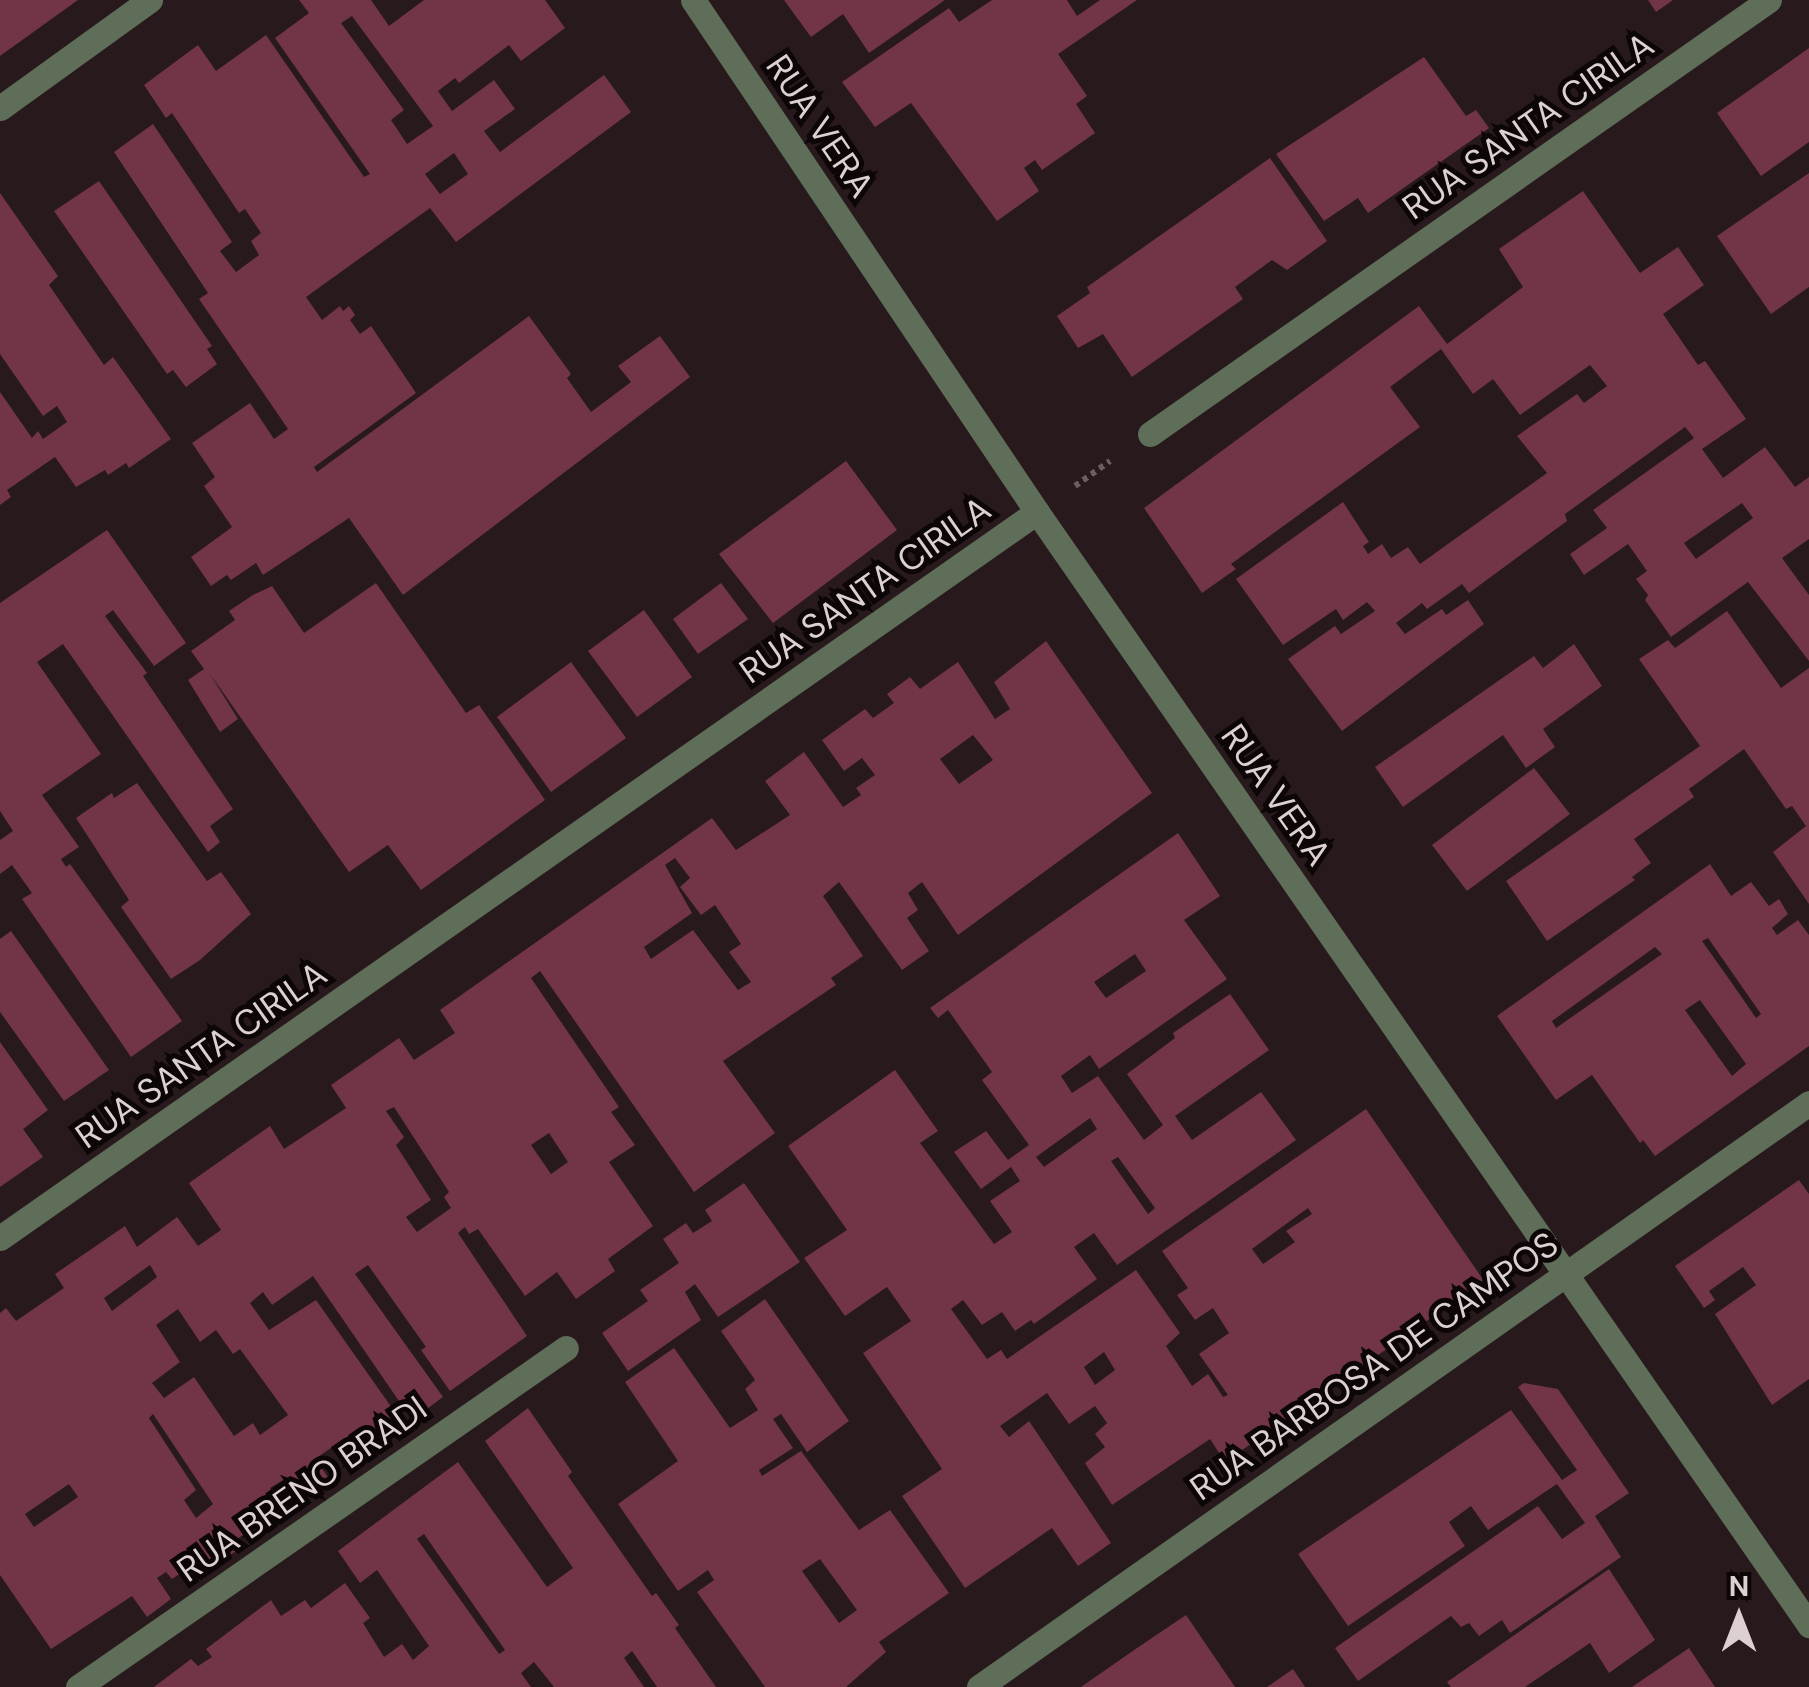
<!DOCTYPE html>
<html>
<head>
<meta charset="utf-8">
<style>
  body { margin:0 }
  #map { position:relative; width:1809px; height:1687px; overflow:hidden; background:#28191c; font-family:"DM Sans",sans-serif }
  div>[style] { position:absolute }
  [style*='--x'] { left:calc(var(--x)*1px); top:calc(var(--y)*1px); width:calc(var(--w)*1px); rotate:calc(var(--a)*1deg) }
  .building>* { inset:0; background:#713545 }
  .path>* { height:6px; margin-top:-3px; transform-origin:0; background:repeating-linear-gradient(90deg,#6b5d60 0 5px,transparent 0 10px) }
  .minor>* { height:25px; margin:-12.5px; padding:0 12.5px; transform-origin:12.5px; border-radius:12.5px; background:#5e6e58 }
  span { translate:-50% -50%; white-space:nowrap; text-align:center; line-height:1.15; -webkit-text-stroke:10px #0c0607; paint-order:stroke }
  .street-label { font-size:35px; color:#dcd0d2 }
  .north { position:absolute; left:1689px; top:1567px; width:100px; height:100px; -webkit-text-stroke:8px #0c0607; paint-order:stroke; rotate:0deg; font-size:28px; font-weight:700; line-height:40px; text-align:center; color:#dcd0d2 }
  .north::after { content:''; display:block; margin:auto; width:35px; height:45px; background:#dcd0d2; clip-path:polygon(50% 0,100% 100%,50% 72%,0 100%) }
</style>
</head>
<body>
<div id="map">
  <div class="building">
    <div style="clip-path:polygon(0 0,78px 0,0 56px)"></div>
    <div style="clip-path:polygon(evenodd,299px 0,371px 0,389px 26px,424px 0,545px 0,565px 28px,521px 61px,509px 45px,459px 83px,455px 78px,438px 91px,452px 111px,494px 80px,515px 109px,484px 131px,500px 152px,604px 75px,631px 112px,456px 242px,430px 208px,306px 297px,322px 320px,340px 306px,343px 311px,349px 306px,355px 315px,350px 320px,360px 334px,371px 326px,416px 393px,314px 467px,317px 472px,529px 316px,571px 374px,567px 378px,591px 412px,631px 382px,618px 366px,660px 336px,690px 377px,403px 595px,349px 518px,263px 575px,256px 563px,231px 580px,227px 575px,211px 586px,191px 557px,232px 527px,204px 486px,215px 477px,192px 443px,250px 403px,274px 439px,288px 429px,199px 299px,208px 293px,114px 152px,153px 124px,232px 242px,220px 251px,236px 272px,259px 255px,251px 241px,261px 233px,245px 209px,239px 213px,172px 113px,166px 118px,144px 85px,198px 45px,216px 71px,266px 35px,364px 177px,370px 174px,275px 38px,309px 13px,299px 0,352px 16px,433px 126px,407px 144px,391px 120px,404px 110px,341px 23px,352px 16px,299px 0,454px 153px,468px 174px,440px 194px,425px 174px,454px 153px)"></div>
    <div style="clip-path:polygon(784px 0,945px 0,869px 53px,843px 14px,811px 37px)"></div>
    <div style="clip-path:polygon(992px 0,1067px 0,1077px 16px,1100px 0,1137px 0,1058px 54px,1087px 96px,1076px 104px,1095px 133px,1042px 170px,1035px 160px,1024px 168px,1039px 191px,997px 221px,911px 103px,875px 127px,842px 82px,949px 8px,959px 22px)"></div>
    <div style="clip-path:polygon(1648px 0,1673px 0,1656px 12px)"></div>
    <div style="clip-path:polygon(1809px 48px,1809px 142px,1761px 176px,1717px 113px)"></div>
    <div style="clip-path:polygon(1424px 57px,1466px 116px,1476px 110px,1489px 128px,1368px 213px,1358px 198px,1324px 221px,1276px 154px)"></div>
    <div style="clip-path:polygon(1270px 158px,1327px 241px,1287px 270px,1272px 260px,1235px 287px,1243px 299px,1132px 377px,1103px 334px,1078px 348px,1057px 316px,1090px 293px,1087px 287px)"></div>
    <div style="clip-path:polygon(1809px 173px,1809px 287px,1771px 314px,1717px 236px)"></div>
    <div style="clip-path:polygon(99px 181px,212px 346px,207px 349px,217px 364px,186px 387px,173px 370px,167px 374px,54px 211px)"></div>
    <div style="clip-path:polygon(evenodd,1583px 191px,1640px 273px,1678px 247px,1704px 285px,1663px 314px,1698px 365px,1705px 361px,1746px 419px,1702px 449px,1723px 478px,1765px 447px,1795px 487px,1809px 477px,1809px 539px,1782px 558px,1809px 595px,1809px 661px,1748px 582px,1671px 637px,1645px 600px,1648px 595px,1636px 579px,1647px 571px,1628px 544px,1584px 575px,1570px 554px,1607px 528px,1593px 510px,1694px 438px,1685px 427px,1565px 514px,1567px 521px,1469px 593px,1462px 584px,1427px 609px,1422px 603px,1396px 623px,1405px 634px,1442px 609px,1446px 615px,1468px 600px,1484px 624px,1342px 731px,1288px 659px,1335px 626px,1341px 634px,1375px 611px,1367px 602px,1343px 620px,1336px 609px,1283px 645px,1236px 579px,1343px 502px,1369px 542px,1363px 546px,1368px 554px,1382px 544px,1391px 558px,1408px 547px,1420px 564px,1547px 473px,1517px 436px,1577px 394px,1584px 403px,1607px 386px,1590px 365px,1520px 415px,1493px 379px,1473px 394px,1441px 349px,1390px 387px,1420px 427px,1231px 564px,1236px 569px,1202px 593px,1144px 508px,1419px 306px,1447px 344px,1523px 287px,1499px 249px,1583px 191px,1742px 503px,1753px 518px,1696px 559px,1684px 543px,1742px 503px)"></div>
    <div style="clip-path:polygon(0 193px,58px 276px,49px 285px,104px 365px,113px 357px,171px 439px,129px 468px,126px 463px,108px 475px,105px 470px,76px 487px,55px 457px,7px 490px,11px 497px,0 505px,0 392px,32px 438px,38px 431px,43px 439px,67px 422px,57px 406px,43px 416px,0 354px)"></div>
    <div style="clip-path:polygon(846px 461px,897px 530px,773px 623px,719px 554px)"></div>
    <div style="clip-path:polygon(107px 530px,186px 643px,154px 666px,113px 610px,105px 616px,147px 673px,143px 676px,233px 809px,210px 826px,220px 842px,208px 852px,63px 644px,37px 662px,101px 754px,42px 795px,79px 847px,61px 859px,66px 867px,70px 864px,182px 1021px,131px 1057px,22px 899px,32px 893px,12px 865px,0 874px,0 840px,13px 831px,0 811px,0 603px)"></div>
    <div style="clip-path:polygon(376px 583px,466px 713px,479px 705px,545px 800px,421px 890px,388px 845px,349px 872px,210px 674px,238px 719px,220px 732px,188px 680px,204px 669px,191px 651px,235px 620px,229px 611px,253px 595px,272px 586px,304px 633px)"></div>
    <div style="clip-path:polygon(721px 583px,748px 619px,698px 654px,673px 619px)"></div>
    <div style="clip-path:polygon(644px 610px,692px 677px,637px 717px,588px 651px)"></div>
    <div style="clip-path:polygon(1727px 611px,1781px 688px,1809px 668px,1809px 904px,1773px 852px,1806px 826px,1792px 806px,1786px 809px,1744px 749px,1689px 789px,1694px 797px,1634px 839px,1651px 863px,1632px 877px,1635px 880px,1547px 941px,1506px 881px,1700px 746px,1639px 659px,1668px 640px,1675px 648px)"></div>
    <div style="clip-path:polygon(evenodd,1046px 641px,1152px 793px,958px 935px,922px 882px,908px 893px,918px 910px,907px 918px,929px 951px,902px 970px,839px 882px,823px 896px,863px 956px,831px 978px,836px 985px,723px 1061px,775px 1133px,694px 1192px,540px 971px,531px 978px,619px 1107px,611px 1112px,635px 1145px,609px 1162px,653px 1226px,608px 1259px,615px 1271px,576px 1299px,557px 1272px,525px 1296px,478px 1229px,469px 1234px,465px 1227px,458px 1233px,527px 1336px,450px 1391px,421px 1350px,426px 1347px,368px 1265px,355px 1274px,443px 1397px,412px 1420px,313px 1276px,272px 1305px,263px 1292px,250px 1303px,269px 1330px,316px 1300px,399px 1418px,364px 1443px,357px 1430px,315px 1459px,330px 1480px,303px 1500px,288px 1477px,270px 1488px,282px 1509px,231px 1543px,236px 1551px,208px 1571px,200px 1560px,172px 1579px,166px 1572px,157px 1578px,171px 1599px,147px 1617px,132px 1596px,51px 1649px,0 1575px,0 1313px,6px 1308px,16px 1321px,64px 1288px,55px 1274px,125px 1226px,137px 1247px,177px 1217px,198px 1246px,221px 1230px,189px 1183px,270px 1126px,284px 1149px,346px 1108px,331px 1085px,399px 1038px,414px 1060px,455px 1033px,440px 1010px,712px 818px,736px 850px,790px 815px,765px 781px,804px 752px,843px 807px,861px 795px,856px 788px,875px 775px,862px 758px,844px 771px,822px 740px,865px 709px,873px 718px,894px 703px,887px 694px,910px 677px,920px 689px,958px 662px,995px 719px,1010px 709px,994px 682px,1046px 641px,973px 735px,993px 760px,959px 784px,940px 759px,973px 735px,1046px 641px,675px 858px,690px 878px,680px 887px,701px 915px,715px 905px,741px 944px,729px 952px,751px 982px,738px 990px,693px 930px,651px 959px,644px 947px,692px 913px,665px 865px,675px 858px,1046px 641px,394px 1107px,449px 1192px,444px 1197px,451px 1208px,417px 1232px,406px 1217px,431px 1200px,396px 1145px,404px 1137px,386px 1111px,394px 1107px,1046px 641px,549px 1133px,568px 1162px,551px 1174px,531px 1145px,549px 1133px,1046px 641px,150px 1265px,157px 1277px,112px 1311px,104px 1298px,150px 1265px,1046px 641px,178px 1309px,200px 1342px,216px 1330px,233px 1354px,240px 1349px,288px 1415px,260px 1435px,253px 1423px,234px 1436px,194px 1377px,164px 1398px,152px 1383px,180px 1362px,156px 1325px,178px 1309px,1046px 641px,153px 1414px,213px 1504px,196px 1518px,184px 1500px,196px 1490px,149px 1418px,153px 1414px,1046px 641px,69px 1484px,78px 1497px,34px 1527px,25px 1514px,69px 1484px)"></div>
    <div style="clip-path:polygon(1574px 644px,1602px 686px,1543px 729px,1555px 747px,1526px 768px,1503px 735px,1403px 807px,1375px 767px,1534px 656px,1543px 668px)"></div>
    <div style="clip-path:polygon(571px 662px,626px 738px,551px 792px,497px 717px)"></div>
    <div style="clip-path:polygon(1534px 768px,1570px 814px,1467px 891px,1432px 845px)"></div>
    <div style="clip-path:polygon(137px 783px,207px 881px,221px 872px,251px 914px,200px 960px,171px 979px,121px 907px,129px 900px,76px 818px,112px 793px,114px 798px)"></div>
    <div style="clip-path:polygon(evenodd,1178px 833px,1220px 896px,1184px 920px,1227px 979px,1099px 1069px,1090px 1055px,1061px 1076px,1072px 1093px,1098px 1076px,1144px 1140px,1163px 1125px,1127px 1074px,1175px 1038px,1173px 1033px,1230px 994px,1269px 1050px,1175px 1116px,1192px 1140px,1261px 1092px,1296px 1140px,1117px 1265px,1094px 1233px,1074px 1247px,1097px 1279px,1034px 1324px,1031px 1320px,1015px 1331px,1002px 1312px,982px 1325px,963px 1300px,951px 1309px,987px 1359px,1001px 1350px,1007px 1359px,1136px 1270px,1180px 1333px,1166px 1346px,1192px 1386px,1208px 1374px,1223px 1397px,1228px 1395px,1199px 1354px,1229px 1333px,1213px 1308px,1195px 1320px,1177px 1295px,1188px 1288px,1162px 1251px,1366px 1109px,1484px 1281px,1225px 1462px,1210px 1439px,1112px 1505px,1085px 1463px,1105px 1447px,1095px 1434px,1107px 1423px,1095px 1406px,1069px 1424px,1047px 1393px,1000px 1426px,1009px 1437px,1029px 1421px,1111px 1543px,1078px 1566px,1052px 1528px,965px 1588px,902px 1496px,942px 1469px,863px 1353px,911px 1321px,887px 1287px,845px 1316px,804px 1258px,847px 1230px,788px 1146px,895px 1070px,938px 1131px,920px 1143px,994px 1244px,1012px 1232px,990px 1201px,1020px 1181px,1011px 1167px,981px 1189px,954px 1152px,986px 1131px,1008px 1160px,1029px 1145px,982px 1080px,992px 1072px,948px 1010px,938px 1018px,930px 1008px,1178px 833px,1135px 954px,1146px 971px,1106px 998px,1094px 982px,1135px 954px,1178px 833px,1090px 1118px,1097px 1129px,1044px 1167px,1036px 1157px,1090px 1118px,1178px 833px,1118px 1157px,1155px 1208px,1148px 1214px,1111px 1161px,1118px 1157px,1178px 833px,1308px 1208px,1312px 1214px,1286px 1231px,1295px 1242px,1263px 1264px,1252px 1249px,1308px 1208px,1178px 833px,1104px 1352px,1115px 1370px,1095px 1385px,1084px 1367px,1104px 1352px)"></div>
    <div style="clip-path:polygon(evenodd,1710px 864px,1731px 896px,1751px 882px,1769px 906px,1779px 899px,1788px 914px,1772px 928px,1777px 935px,1798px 920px,1809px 935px,1809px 1046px,1655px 1156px,1643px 1140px,1640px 1143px,1592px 1075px,1556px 1100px,1497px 1016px,1710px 864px,1708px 938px,1761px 1014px,1756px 1018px,1729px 979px,1702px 941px,1708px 938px,1710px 864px,1655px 947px,1662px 954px,1556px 1028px,1552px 1021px,1655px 947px,1710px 864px,1700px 1000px,1746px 1064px,1732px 1076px,1685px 1010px,1700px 1000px)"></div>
    <div style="clip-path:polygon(11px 931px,109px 1070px,64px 1101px,0 1012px,0 939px)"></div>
    <div style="clip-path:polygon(0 1042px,48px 1110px,23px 1129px,43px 1157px,0 1187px)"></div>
    <div style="clip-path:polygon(1799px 1180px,1809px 1194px,1809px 1379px,1772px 1405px,1715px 1314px,1756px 1285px,1743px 1267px,1709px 1291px,1715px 1300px,1704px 1308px,1675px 1266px)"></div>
    <div style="clip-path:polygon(744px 1183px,800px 1262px,718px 1317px,695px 1284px,685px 1292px,701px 1320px,628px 1371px,602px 1333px,648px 1301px,640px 1290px,679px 1263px,663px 1239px,686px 1223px,693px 1233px,712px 1221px,705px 1210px)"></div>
    <div style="clip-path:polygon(evenodd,765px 1299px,849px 1421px,807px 1452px,781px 1414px,773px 1419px,793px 1448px,759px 1470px,762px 1476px,801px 1451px,859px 1530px,890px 1510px,949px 1593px,879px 1642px,886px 1652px,846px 1687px,765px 1687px,697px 1592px,714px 1580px,708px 1570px,678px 1591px,618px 1504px,678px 1461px,625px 1382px,674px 1348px,730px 1428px,758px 1410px,745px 1389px,755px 1380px,721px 1331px,765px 1299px,820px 1559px,857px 1610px,839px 1623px,802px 1571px,820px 1559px)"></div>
    <div style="clip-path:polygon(1524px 1383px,1558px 1389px,1629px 1493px,1595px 1516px,1621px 1557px,1510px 1633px,1502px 1620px,1479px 1636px,1469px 1623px,1461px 1627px,1451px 1616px,1358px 1681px,1335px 1648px,1538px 1506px,1562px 1539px,1585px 1523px,1557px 1484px,1488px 1530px,1471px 1506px,1449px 1522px,1465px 1546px,1348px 1626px,1298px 1554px,1511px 1410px,1562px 1480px,1577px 1470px,1518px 1387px)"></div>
    <div style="clip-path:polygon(evenodd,528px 1408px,572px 1472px,568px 1476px,652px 1596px,656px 1593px,679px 1625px,675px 1628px,716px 1687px,657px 1687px,632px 1651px,624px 1658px,644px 1687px,554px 1687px,534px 1662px,521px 1673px,531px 1687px,154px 1687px,191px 1659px,198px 1666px,212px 1657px,206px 1649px,271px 1600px,281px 1616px,305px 1600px,311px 1608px,345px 1583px,370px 1618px,363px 1623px,384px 1657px,402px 1644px,413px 1660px,429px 1646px,377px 1570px,360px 1583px,338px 1551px,458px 1462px,547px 1587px,573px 1568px,485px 1441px,528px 1408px,424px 1534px,505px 1650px,499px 1654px,417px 1539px,424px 1534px)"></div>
    <div style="clip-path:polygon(1609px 1569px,1655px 1640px,1609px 1673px,1590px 1643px,1525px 1687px,1451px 1687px,1447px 1682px)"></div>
    <div style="clip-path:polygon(1186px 1615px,1235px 1687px,1081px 1687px,1137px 1648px)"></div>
    <div style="clip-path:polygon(1689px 1648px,1715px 1687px,1632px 1687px)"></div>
    <div style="clip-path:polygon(1293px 1669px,1305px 1687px,1267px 1687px)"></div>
  </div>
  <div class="path">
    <div style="--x:1075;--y:486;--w:43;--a:-35.5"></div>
  </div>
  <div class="minor">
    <div style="--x:693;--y:0;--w:617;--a:56.1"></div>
    <div style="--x:1037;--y:512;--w:1355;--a:55.25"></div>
    <div style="--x:0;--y:108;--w:185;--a:-35.8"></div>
    <div style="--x:1150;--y:434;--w:756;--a:-35.04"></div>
    <div style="--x:0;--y:1238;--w:1266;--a:-35"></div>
    <div style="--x:78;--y:1687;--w:594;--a:-34.79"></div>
    <div style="--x:979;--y:1687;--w:1015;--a:-35.13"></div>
  </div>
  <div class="street-label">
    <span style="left:820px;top:126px;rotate:56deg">RUA VERA</span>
    <span style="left:1528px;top:126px;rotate:-35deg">RUA SANTA CIRILA</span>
    <span style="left:865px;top:590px;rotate:-35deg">RUA SANTA CIRILA</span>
    <span style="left:1276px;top:795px;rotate:55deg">RUA VERA</span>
    <span style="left:201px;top:1055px;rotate:-35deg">RUA SANTA CIRILA</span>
    <span style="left:1374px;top:1366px;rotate:-35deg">RUA BARBOSA DE CAMPOS</span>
    <span style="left:302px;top:1489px;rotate:-35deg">RUA BRENO BRADI</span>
  </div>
  <div class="north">N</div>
</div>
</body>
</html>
